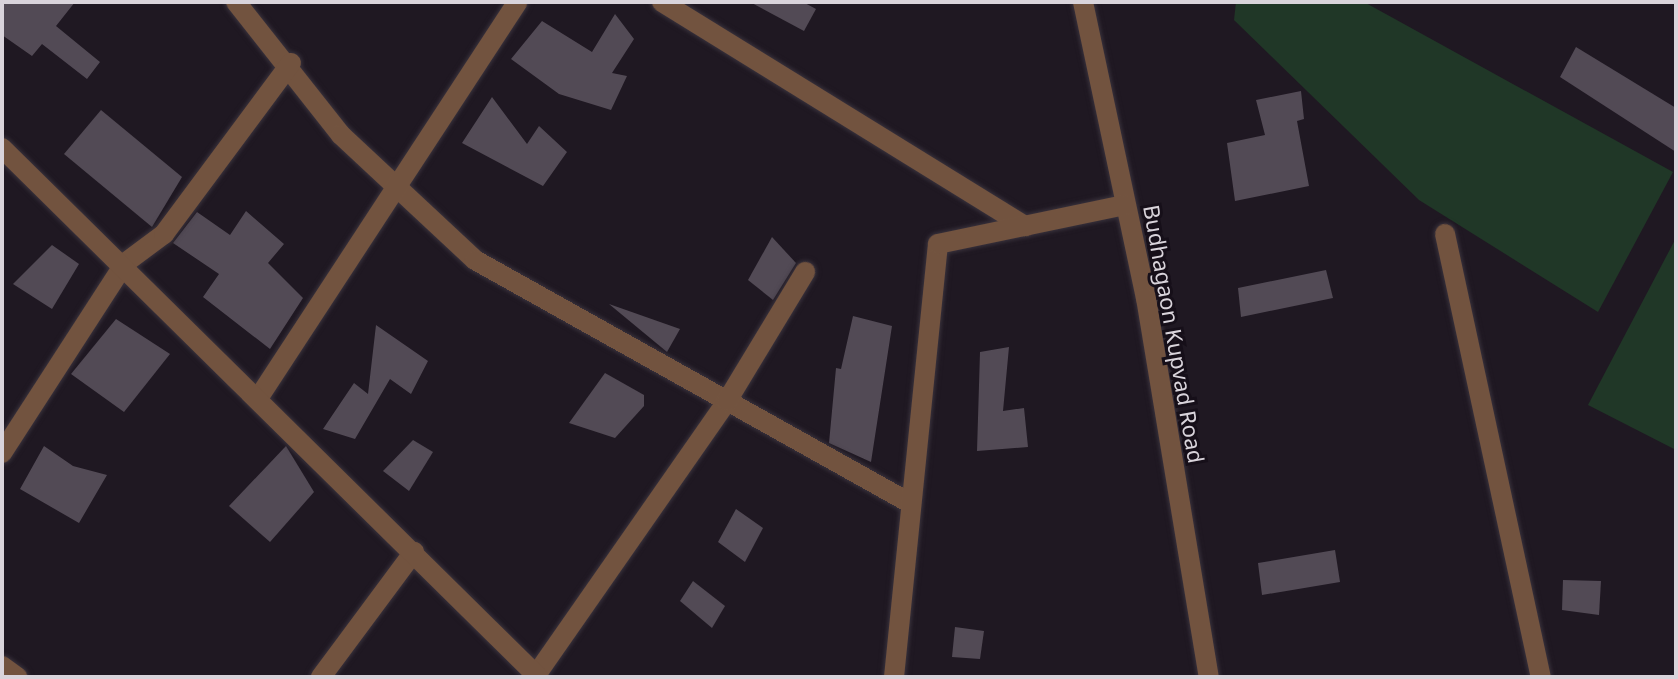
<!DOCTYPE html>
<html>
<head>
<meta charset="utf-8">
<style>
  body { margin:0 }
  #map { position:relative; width:1678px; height:679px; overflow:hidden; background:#1f1822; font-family:"Noto Sans",sans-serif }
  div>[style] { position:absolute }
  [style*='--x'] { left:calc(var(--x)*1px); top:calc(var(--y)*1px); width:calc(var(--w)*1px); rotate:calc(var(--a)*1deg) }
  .green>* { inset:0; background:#203727 }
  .building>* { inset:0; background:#524a55 }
  .roads { filter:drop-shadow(0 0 2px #39323c) drop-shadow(0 0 2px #39323c) }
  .minor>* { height:20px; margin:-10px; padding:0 10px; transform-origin:10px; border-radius:10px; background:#72533f }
  .tertiary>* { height:20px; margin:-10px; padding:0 10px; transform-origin:10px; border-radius:10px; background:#72533f }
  span { translate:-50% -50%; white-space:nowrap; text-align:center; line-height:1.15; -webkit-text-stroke:6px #160f19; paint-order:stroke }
  .street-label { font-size:22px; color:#d9d4db }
  .frame { position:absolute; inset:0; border:4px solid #d9d4db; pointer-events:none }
</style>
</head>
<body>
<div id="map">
  <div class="green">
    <div style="clip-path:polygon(1236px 2px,1364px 2px,1673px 172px,1598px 312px,1419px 200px,1234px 20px)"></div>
    <div style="clip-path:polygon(1676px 238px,1676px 450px,1588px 405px)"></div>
  </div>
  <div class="building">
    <div style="clip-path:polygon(2px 2px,75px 2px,56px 26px,100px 62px,87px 79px,42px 44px,32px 56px,2px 35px)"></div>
    <div style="clip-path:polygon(750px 2px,803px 2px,816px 9px,804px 31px)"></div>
    <div style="clip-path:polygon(615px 14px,634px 39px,612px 73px,627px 76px,611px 110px,559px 94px,511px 59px,542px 21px,592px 52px)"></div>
    <div style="clip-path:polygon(1576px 47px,1676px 108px,1676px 152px,1560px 77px)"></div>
    <div style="clip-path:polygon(1301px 91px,1304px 119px,1297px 121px,1309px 186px,1235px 201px,1227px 143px,1265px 135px,1256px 100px)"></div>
    <div style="clip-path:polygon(492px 97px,527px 144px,539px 126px,567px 152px,543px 186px,462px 143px)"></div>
    <div style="clip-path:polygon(101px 110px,182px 177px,152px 227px,64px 154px)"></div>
    <div style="clip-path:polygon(246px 211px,284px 244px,268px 263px,303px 298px,270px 349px,203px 297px,219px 274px,173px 243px,197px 212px,230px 235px)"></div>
    <div style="clip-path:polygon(772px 237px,796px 263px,773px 300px,748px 280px)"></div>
    <div style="clip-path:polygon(52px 245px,79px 264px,52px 309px,13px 284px)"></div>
    <div style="clip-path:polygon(1326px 270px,1333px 298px,1241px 317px,1238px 288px)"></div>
    <div style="clip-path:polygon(609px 304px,680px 329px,667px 352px)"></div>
    <div style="clip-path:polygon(853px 316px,892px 326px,871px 462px,829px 443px,836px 368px,841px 369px)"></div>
    <div style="clip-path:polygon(116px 319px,170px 354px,124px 412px,71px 374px)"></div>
    <div style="clip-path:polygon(376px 325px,428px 361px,411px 394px,390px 379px,355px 439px,323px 429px,354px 383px,368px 394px)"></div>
    <div style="clip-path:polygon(1009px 347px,1003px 411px,1024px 408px,1028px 447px,977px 451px,980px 352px)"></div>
    <div style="clip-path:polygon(605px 373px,644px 395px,644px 406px,615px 438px,569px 423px)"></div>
    <div style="clip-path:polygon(413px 440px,433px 452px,409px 491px,383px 471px)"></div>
    <div style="clip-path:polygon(44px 446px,73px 466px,107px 475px,79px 523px,20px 489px)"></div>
    <div style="clip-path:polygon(286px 446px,314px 492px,270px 542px,229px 506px)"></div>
    <div style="clip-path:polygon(736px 509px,763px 528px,745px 562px,718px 542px)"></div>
    <div style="clip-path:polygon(1335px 550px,1340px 582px,1262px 595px,1258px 563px)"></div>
    <div style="clip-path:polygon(1563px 580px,1601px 581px,1599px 615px,1562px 610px)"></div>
    <div style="clip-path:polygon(693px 581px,725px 606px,712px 628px,680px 601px)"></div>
    <div style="clip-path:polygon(955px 627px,984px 631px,980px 659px,952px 657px)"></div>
  </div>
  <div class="roads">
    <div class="minor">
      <div style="--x:236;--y:2;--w:169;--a:51.7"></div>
      <div style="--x:341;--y:135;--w:183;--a:43"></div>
      <div style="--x:475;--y:260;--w:495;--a:29.2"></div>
      <div style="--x:662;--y:2;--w:427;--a:31.7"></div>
      <div style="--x:1083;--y:2;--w:303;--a:78"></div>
      <div style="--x:1146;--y:298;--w:384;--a:80.6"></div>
      <div style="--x:1445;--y:234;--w:453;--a:77.8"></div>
      <div style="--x:259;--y:397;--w:472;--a:-56.8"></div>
      <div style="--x:2;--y:453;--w:226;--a:-57.1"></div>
      <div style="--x:125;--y:263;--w:49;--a:-36.6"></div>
      <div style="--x:164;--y:234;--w:213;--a:-53.4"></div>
      <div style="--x:2;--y:666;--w:19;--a:36"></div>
      <div style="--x:536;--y:675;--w:334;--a:-55.1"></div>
      <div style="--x:727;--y:401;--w:151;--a:-58.8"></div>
      <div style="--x:321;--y:677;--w:156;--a:-53.4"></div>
      <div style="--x:894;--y:677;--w:435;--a:-84.2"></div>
      <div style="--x:938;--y:244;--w:191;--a:-11.8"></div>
    </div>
    <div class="tertiary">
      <div style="--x:2;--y:148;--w:753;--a:44.62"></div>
    </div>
  </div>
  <div class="street-label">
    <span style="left:1174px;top:334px;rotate:80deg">Budhagaon Kupvad Road</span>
  </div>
  <div class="frame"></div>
</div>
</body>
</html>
